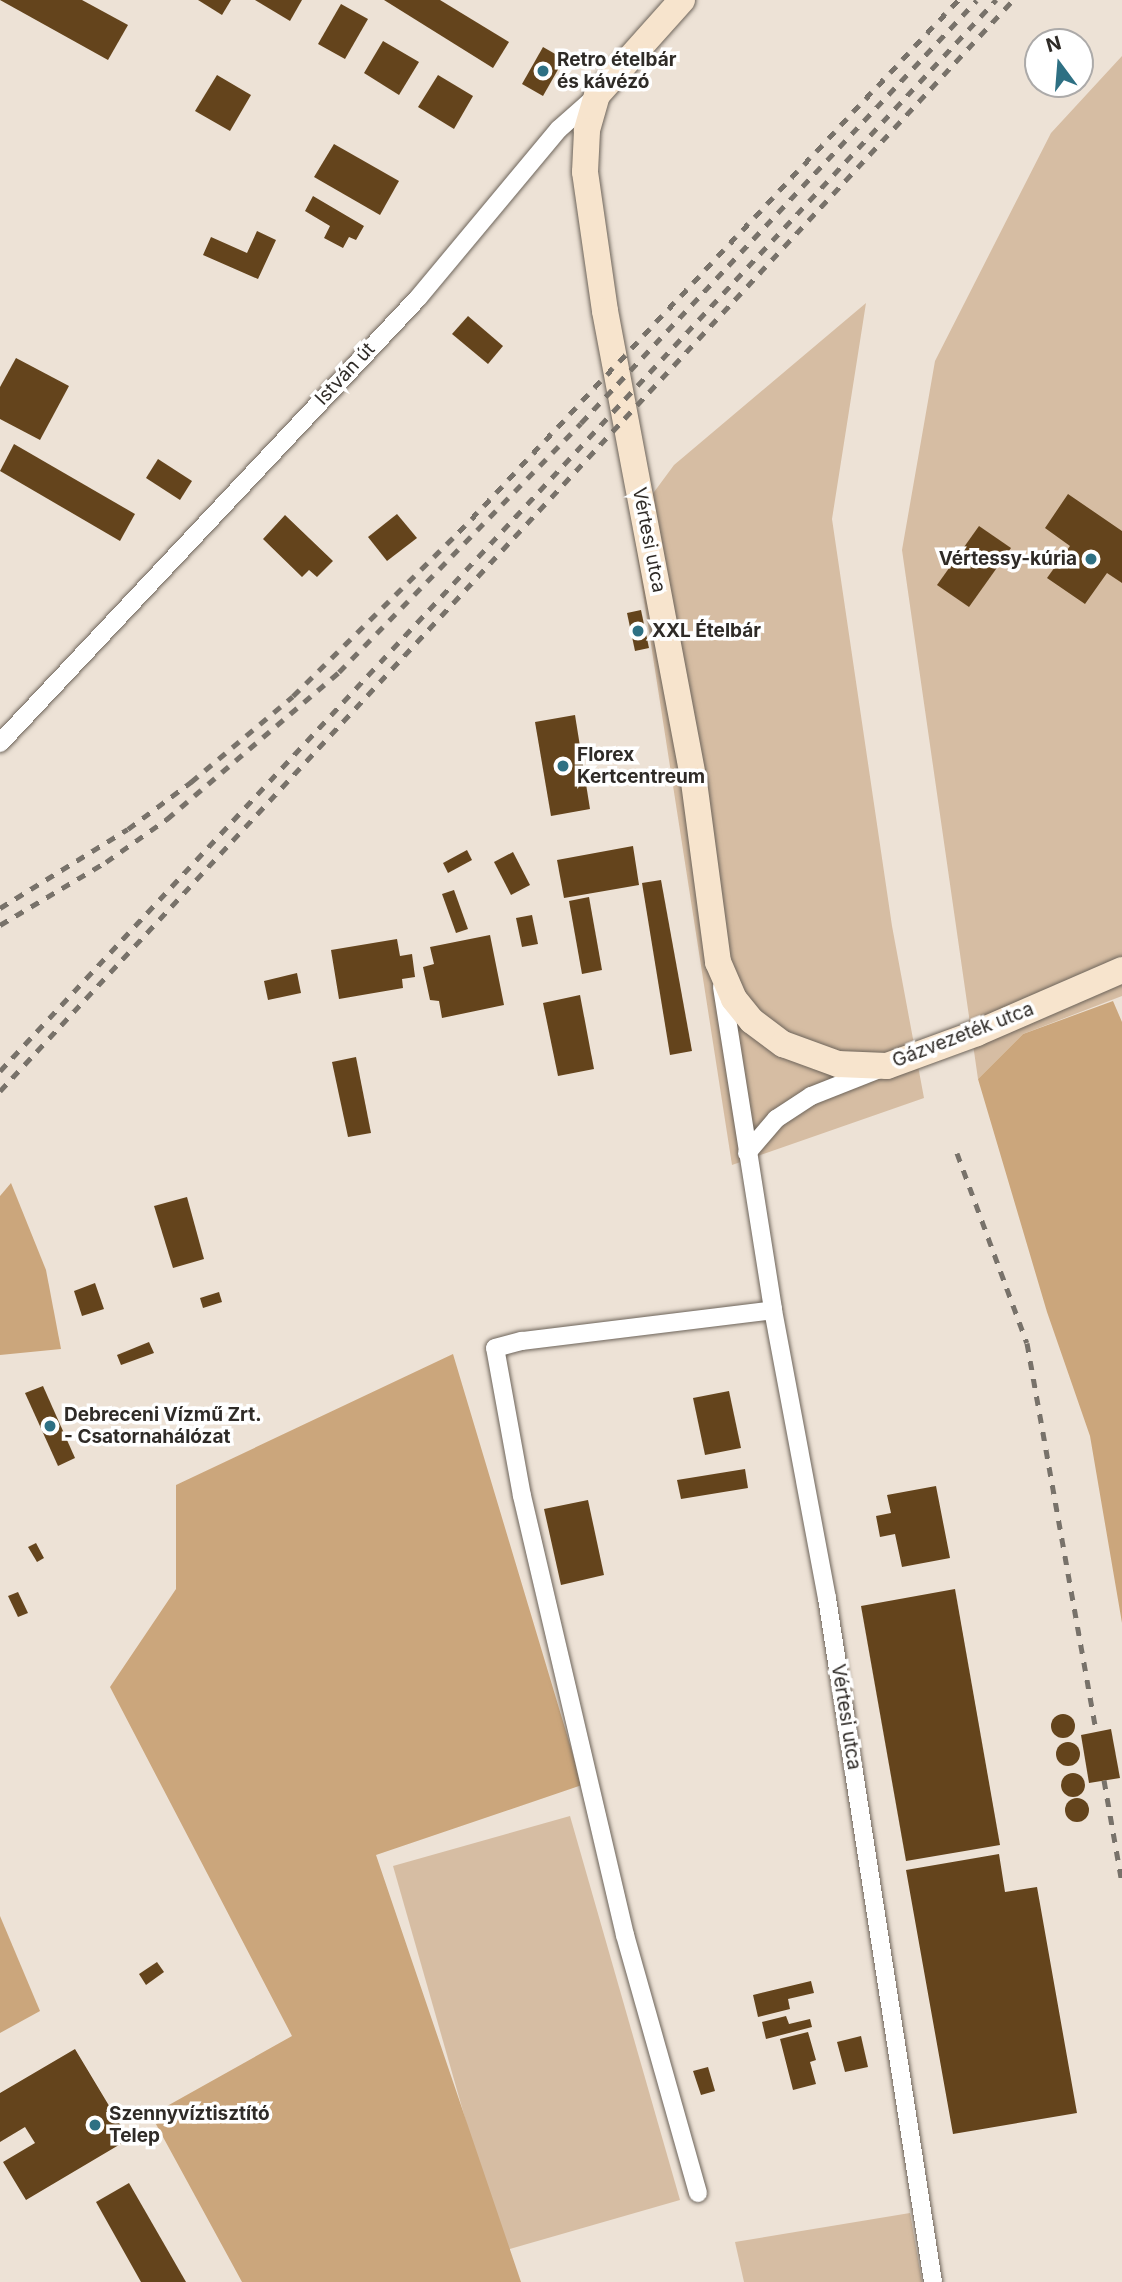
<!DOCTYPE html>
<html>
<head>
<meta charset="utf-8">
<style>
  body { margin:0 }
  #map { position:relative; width:1122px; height:2282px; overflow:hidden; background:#ede2d6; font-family:Inter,sans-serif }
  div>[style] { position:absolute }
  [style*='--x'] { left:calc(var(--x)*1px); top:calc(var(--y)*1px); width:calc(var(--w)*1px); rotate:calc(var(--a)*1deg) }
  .green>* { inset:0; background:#d6bda3 }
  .forest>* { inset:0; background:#cba67c }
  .building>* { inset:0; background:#64441c }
  .round { border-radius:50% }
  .roads { filter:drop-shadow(0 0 2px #6d645a) drop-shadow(0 0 2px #6d645a) }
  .street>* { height:18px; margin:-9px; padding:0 9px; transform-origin:9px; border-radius:9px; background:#fff }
  .secondary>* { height:26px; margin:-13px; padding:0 13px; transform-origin:13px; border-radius:13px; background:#f7e4cd }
  .rail>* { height:5px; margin-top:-2.5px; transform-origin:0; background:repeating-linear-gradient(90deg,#78726a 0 9px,transparent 0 18px) }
  .dots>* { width:19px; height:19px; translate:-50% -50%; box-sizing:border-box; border:4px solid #fff; border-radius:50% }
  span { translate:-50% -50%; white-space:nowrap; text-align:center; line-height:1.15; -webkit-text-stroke:7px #fff; paint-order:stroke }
  .poi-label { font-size:19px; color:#2f2b27; font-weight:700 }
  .left { translate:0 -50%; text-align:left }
  .right { translate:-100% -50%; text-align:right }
  .street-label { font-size:19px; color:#2f2b27 }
  .north { position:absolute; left:1024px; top:28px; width:70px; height:70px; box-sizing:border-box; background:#fff; border:2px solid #acaaa9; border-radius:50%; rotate:344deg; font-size:19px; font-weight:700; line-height:28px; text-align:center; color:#2f2b27 }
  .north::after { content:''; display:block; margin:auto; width:24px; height:32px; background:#2e7083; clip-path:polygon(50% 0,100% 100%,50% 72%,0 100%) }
</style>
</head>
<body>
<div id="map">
  <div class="green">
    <div style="clip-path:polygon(1122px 56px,1122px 996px,1023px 1034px,978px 1079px,902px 550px,935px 361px,1051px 133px)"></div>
    <div style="clip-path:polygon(866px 303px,832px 519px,892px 926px,924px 1098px,732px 1165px,632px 522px,674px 465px)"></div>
    <div style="clip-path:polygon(570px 1816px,680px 2200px,503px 2251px,393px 1866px)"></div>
    <div style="clip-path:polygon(910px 2213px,922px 2282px,744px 2282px,735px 2242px)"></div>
  </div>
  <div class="forest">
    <div style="clip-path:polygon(1113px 1001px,1122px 1022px,1122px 1623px,1090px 1436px,1047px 1312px,978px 1079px,1023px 1034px)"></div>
    <div style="clip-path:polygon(11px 1183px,46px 1270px,61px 1349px,0 1355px,0 1196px)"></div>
    <div style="clip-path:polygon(453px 1354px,582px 1785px,376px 1855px,521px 2282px,242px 2282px,151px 2115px,292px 2036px,110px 1687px,176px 1589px,176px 1485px)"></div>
    <div style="clip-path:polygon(0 1916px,40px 2011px,0 2033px)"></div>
  </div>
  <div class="building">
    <div style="clip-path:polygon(0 0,82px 0,128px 25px,108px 60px)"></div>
    <div style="clip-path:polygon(198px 0,231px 0,222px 15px)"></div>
    <div style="clip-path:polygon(255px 0,302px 0,290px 21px)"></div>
    <div style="clip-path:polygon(384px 0,440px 0,509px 42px,493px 68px)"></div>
    <div style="clip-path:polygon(341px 4px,368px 19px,345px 59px,318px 44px)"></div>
    <div style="clip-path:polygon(383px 41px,419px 62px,399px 95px,364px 73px)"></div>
    <div style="clip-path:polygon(543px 47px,564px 59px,543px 96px,522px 84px)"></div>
    <div style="clip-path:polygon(217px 75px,251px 95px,230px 131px,195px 111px)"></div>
    <div style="clip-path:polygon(438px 75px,473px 96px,454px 129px,418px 107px)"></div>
    <div style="clip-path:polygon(334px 144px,399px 181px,380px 215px,314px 177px)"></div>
    <div style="clip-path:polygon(313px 196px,364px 226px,356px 240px,349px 237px,343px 248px,324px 238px,330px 226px,305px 211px)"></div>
    <div style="clip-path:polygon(257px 231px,276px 240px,258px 279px,203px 255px,211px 237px,247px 253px)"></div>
    <div style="clip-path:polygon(468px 316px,503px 346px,488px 364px,452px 334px)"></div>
    <div style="clip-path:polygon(16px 358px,69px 386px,40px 440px,0 419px,0 387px)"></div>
    <div style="clip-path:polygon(14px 444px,135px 514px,120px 541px,0 471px)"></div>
    <div style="clip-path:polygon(158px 459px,192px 481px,180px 500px,146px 478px)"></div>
    <div style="clip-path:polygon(1068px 494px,1122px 531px,1122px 583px,1107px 573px,1085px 604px,1047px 578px,1070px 546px,1045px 528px)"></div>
    <div style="clip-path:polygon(397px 514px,417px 538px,387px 561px,368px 537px)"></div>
    <div style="clip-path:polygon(285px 515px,333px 561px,317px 577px,309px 570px,302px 577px,263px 539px)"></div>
    <div style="clip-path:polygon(979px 526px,1011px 548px,969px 607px,937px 585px)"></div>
    <div style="clip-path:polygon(641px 610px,649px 648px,635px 651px,627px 613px)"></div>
    <div style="clip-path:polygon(575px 715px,590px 809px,551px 816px,535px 722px)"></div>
    <div style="clip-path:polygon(633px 846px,639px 885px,564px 898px,557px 860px)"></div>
    <div style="clip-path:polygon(467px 850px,472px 860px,448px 873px,443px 863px)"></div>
    <div style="clip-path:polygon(513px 852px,530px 885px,511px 895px,494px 862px)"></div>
    <div style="clip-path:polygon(661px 880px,692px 1051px,670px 1055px,642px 883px)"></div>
    <div style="clip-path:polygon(454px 890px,468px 929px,456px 933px,442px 894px)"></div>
    <div style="clip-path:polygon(589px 897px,602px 970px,582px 974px,569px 901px)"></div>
    <div style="clip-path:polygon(532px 915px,538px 944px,522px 947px,516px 918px)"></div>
    <div style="clip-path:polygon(490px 935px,504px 1005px,442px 1018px,439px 1001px,430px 1000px,423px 967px,434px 964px,430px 947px)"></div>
    <div style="clip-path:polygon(397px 939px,400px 956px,412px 954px,415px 977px,402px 979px,403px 988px,339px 999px,331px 950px)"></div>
    <div style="clip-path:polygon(297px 973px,301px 993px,268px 1000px,264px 981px)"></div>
    <div style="clip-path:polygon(580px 995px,594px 1069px,558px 1076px,543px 1003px)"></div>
    <div style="clip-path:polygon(356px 1057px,371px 1133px,348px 1137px,332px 1062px)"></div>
    <div style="clip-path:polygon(187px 1197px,204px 1259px,173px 1268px,154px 1206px)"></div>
    <div style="clip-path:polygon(95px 1283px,104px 1309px,82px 1316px,74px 1291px)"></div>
    <div style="clip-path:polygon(219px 1292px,222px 1302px,203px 1308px,200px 1298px)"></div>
    <div style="clip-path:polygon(149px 1342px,154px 1353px,121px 1365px,117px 1355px)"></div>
    <div style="clip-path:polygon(43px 1386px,75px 1458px,58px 1466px,25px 1393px)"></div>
    <div style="clip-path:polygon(729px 1391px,741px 1448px,705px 1455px,693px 1398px)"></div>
    <div style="clip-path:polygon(745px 1469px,748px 1488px,681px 1499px,677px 1480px)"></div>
    <div style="clip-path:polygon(936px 1486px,950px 1558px,902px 1567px,895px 1534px,880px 1537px,876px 1516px,891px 1513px,887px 1495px)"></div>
    <div style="clip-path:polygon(588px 1500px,604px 1575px,561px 1585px,544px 1509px)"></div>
    <div style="clip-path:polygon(36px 1543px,44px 1558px,37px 1562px,28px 1547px)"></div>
    <div style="clip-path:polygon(955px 1589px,1000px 1845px,906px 1861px,861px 1606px)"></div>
    <div style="clip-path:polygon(18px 1592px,28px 1613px,18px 1617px,8px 1596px)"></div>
    <div class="round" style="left:1051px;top:1714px;width:24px;height:24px"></div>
    <div style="clip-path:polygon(1111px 1729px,1120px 1778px,1089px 1783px,1081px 1735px)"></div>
    <div class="round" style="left:1056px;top:1742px;width:24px;height:24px"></div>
    <div class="round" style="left:1061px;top:1773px;width:24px;height:24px"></div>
    <div class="round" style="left:1065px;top:1798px;width:24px;height:24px"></div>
    <div style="clip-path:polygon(999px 1854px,1005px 1892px,1037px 1887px,1077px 2113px,953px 2134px,906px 1870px)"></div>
    <div style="clip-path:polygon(157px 1962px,164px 1972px,146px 1985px,139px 1974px)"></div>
    <div style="clip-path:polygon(811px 1981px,814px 1993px,788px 1999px,790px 2009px,758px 2017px,753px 1995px)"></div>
    <div style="clip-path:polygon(786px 2016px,789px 2024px,810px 2019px,812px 2027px,766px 2039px,762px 2022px)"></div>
    <div style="clip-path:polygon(808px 2032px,816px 2060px,810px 2062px,816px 2084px,793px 2090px,780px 2039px)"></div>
    <div style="clip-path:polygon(861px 2036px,868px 2067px,845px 2072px,837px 2042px)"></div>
    <div style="clip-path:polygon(75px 2049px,129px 2139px,26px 2200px,3px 2162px,35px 2143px,25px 2127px,0 2142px,0 2093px)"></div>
    <div style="clip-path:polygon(708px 2067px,715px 2091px,701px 2095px,693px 2071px)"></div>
    <div style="clip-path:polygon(129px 2183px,186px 2282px,141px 2282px,96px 2202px)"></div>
  </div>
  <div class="roads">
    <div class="street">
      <div style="--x:0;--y:743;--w:611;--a:-46.79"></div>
      <div style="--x:418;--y:298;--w:220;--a:-50.2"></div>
      <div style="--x:559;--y:129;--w:48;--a:-41.6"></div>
      <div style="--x:722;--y:987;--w:327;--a:81"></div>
      <div style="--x:773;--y:1310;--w:293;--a:79.4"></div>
      <div style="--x:827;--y:1598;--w:692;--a:81.19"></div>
      <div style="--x:747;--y:1153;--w:45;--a:-49.5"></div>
      <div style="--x:776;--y:1119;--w:42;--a:-33.3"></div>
      <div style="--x:811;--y:1096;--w:71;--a:-21.5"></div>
      <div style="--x:698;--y:2193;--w:268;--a:-105.8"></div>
      <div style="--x:625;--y:1935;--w:451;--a:-103.2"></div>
      <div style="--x:522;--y:1496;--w:150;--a:-100.3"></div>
      <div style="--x:495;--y:1348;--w:28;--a:-15"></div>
      <div style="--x:522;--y:1341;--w:253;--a:-7"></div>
    </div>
    <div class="secondary">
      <div style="--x:682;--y:0;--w:127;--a:131.8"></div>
      <div style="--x:597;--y:95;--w:37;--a:106"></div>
      <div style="--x:587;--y:131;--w:41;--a:92.8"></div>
      <div style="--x:585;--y:172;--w:140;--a:81.8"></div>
      <div style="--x:605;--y:311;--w:479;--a:79.3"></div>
      <div style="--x:694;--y:782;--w:182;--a:82.4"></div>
      <div style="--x:718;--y:962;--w:40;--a:66.6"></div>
      <div style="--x:734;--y:999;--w:28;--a:51"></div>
      <div style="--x:752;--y:1021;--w:39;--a:37"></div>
      <div style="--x:783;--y:1044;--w:59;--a:20"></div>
      <div style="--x:838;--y:1064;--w:49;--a:2.3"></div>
      <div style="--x:887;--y:1066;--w:96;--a:-20.1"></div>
      <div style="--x:977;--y:1033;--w:158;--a:-23.5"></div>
    </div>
  </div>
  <div class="rail">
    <div style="--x:0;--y:908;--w:150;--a:-31.7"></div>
    <div style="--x:128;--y:829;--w:79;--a:-36.7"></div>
    <div style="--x:191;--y:782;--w:133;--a:-40.1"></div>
    <div style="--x:293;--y:696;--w:233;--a:-44.7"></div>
    <div style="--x:459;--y:532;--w:729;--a:-46.83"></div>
    <div style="--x:0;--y:925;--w:123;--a:-30.7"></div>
    <div style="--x:106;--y:862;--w:75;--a:-35.2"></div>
    <div style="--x:167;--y:819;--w:226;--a:-40.5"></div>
    <div style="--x:339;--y:672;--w:347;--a:-45.8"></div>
    <div style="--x:581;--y:423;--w:579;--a:-46.89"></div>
    <div style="--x:0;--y:1071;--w:1463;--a:-47.08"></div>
    <div style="--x:0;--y:1091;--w:1489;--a:-47.12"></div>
    <div style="--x:957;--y:1153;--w:202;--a:69.8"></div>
    <div style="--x:1027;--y:1343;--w:395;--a:79.9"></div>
    <div style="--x:1104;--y:1780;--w:105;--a:80.1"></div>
  </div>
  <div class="dots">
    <div style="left:543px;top:71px;background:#2e7083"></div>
    <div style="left:1091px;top:559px;background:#2e7083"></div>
    <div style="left:638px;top:631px;background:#2e7083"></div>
    <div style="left:563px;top:766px;background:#2e7083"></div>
    <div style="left:50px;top:1426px;background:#2e7083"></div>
    <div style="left:95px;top:2125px;background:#2e7083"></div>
  </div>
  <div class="poi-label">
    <span class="left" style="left:557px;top:71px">Retro ételbár<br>és kávézó</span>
    <span class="right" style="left:1077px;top:559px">Vértessy-kúria</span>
    <span class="left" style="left:652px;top:631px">XXL Ételbár</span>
    <span class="left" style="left:577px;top:766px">Florex<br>Kertcentreum</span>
    <span class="left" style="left:64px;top:1426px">Debreceni Vízmű Zrt.<br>- Csatornahálózat</span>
    <span class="left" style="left:109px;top:2125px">Szennyvíztisztító<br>Telep</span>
  </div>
  <div class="street-label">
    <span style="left:345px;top:374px;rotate:-47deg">István út</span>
    <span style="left:649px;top:540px;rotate:79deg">Vértesi utca</span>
    <span style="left:963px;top:1035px;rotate:-21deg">Gázvezeték utca</span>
    <span style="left:846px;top:1717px;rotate:81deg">Vértesi utca</span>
  </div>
  <div class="north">N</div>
</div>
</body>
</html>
